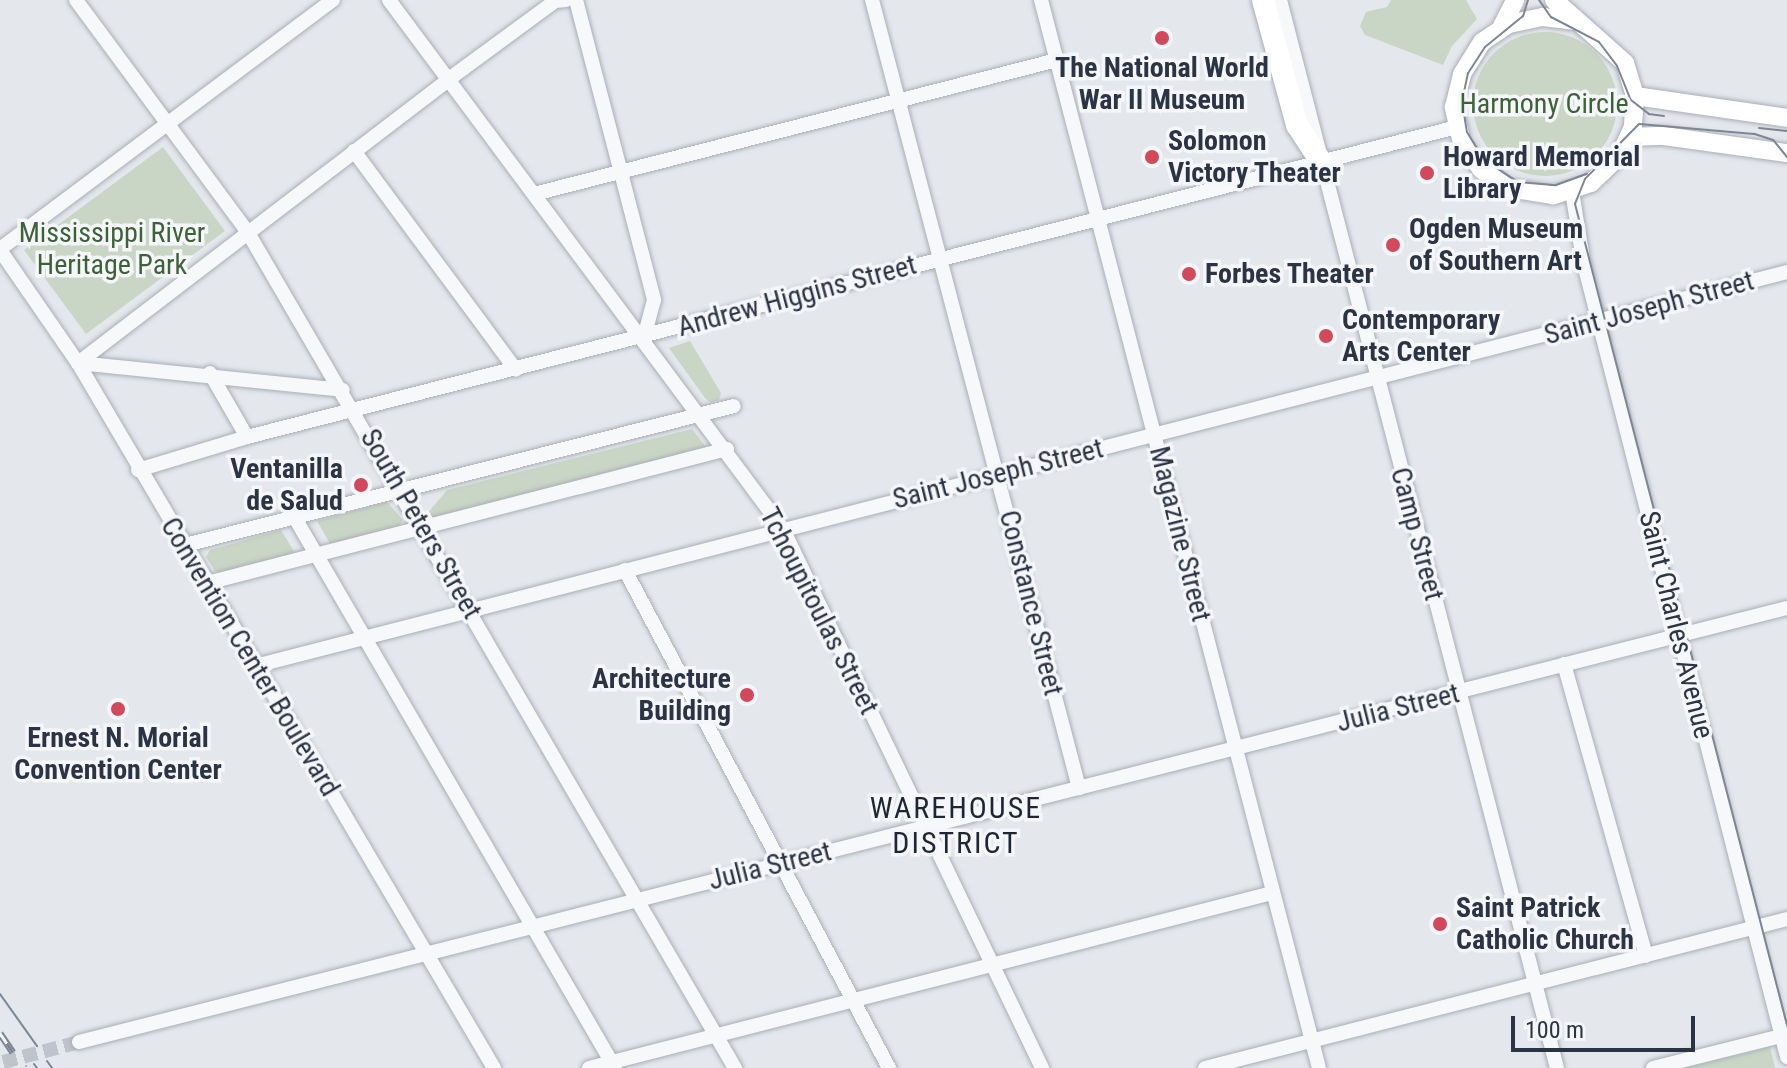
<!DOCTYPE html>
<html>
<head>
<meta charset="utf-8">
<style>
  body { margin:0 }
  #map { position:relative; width:1787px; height:1068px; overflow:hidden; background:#e4e7ec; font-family:"Roboto Condensed",sans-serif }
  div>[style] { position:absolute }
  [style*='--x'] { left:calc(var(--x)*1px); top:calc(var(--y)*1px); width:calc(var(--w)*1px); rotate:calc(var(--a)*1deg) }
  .green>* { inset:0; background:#c9d6c5 }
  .round { border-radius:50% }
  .minor-tunnel>* { height:14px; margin-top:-7px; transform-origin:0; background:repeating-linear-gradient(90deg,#bfc3cb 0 14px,transparent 0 21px) }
  .roads { filter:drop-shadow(0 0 2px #a9aeb7) drop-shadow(0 0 2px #a9aeb7) }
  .minor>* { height:14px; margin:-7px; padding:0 7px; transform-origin:7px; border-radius:7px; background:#f7f8fa }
  .major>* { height:18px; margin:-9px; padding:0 9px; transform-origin:9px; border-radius:9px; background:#fff }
  .highway>* { height:22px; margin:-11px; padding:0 11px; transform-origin:11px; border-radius:11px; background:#fff }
  .tram>* { height:2px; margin:-1px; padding:0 1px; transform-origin:1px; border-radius:1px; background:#7d8696 }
  .rail>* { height:7px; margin-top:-3.5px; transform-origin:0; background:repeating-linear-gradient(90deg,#f4f6f9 0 12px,#7d8696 0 24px); box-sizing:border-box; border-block:2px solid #7d8696 }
  .dots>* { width:22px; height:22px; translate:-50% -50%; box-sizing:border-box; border:4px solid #f4f6f9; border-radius:50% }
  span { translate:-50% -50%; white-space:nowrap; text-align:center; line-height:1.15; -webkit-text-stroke:7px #f4f6f9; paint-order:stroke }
  .poi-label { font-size:28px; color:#2b3445; font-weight:700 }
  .left { translate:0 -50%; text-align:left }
  .right { translate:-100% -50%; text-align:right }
  .park-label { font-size:28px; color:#3f6138 }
  .street-label { font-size:28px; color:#2b3445 }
  .neighbourhood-label { font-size:30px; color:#1d2536; letter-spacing:2px }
  .scale { position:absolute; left:1511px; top:1016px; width:184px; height:36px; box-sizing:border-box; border:4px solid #2b3445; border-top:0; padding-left:10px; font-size:24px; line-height:28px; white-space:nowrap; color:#2b3445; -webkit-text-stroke:6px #f4f6f9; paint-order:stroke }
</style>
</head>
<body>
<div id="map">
  <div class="green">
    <div style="clip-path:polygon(1391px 0,1466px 0,1477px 19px,1452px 46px,1443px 65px,1365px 35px,1360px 26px,1366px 12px,1387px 7px)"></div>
    <div class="round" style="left:1473px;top:32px;width:144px;height:144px"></div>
    <div style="clip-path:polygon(163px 147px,225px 231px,86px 334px,24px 250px)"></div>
    <div style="clip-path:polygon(690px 341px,721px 393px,719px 400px,711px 403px,705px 398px,669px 348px)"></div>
    <div style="clip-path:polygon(692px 429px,706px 447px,435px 518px,427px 514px,447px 490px)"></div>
    <div style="clip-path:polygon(387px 502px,403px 520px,399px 526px,331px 545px,317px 521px)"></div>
    <div style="clip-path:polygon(281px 530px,295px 553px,224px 573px,215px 571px,206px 557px,210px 550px)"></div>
    <div style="clip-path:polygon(1770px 1047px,1775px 1068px,1684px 1068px)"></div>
  </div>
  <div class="minor-tunnel">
    <div style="--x:3;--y:1062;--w:79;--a:-14.7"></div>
  </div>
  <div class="roads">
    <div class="minor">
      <div style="--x:76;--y:0;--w:287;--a:53.5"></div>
      <div style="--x:247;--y:231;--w:969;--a:59.76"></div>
      <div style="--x:389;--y:0;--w:660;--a:53.32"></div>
      <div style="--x:783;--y:529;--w:598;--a:64.33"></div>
      <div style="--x:576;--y:0;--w:310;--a:75.4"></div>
      <div style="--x:654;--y:300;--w:38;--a:105"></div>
      <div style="--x:872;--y:0;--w:815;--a:75.28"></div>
      <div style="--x:1041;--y:0;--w:1104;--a:75.41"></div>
      <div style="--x:1280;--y:0;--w:1103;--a:75.46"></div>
      <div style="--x:354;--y:151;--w:272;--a:53.5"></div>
      <div style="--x:1572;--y:191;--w:70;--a:80.9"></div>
      <div style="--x:1583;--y:260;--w:823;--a:75.64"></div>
      <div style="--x:534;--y:194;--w:540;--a:-14.37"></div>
      <div style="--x:0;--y:249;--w:416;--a:-36.8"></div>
      <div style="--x:0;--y:250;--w:137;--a:55.4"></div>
      <div style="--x:78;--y:363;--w:819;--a:59.46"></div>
      <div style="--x:78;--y:363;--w:467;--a:-37.4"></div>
      <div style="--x:449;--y:79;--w:132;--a:-36.3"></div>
      <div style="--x:555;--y:1;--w:11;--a:-5"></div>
      <div style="--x:78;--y:363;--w:266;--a:5.8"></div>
      <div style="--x:210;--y:373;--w:74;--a:60"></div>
      <div style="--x:138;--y:470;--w:114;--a:-16.8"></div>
      <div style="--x:247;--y:437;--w:1249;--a:-14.37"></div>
      <div style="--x:295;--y:518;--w:636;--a:59.81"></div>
      <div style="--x:185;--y:545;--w:566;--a:-14.21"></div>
      <div style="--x:625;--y:570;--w:564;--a:62.07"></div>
      <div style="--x:207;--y:583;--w:537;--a:-14.45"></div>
      <div style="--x:1564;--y:664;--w:303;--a:74.3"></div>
      <div style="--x:255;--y:666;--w:1582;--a:-14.42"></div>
      <div style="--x:79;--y:1042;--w:1762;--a:-14.26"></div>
      <div style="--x:589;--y:1068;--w:705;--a:-14.37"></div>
      <div style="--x:1205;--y:1068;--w:601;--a:-14.36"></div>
      <div style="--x:1653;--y:1068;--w:132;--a:-14"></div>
    </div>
    <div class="major">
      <div style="--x:1554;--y:0;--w:95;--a:41.6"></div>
      <div style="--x:1625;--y:63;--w:34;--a:73"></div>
      <div style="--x:1635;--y:96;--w:31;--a:94"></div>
      <div style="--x:1633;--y:127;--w:31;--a:115"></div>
      <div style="--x:1620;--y:155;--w:40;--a:136"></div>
      <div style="--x:1591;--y:183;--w:40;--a:162"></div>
      <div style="--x:1553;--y:195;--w:46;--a:-171.2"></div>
      <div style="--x:1508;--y:188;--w:33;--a:-145"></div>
      <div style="--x:1481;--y:169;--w:32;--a:-126"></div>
      <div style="--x:1462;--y:143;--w:37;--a:-103"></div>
      <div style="--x:1454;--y:107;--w:34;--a:-76"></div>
      <div style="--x:1462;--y:74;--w:38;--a:-58"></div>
      <div style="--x:1482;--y:42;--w:32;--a:-34"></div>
      <div style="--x:1509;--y:24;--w:35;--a:-12"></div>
      <div style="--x:1543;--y:17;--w:33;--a:7"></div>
      <div style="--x:1501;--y:28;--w:31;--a:-63"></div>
      <div style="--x:1635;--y:96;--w:154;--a:8.2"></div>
      <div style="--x:1630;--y:137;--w:34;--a:-2"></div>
      <div style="--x:1664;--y:136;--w:124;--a:7.9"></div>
    </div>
    <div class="highway">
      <div style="--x:1263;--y:0;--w:130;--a:74.8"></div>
      <div style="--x:1297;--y:125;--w:42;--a:56.7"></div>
    </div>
  </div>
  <div class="tram">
    <div style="--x:1528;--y:0;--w:17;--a:107"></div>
    <div style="--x:1523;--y:16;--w:49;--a:140.8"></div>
    <div style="--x:1485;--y:47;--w:31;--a:123"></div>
    <div style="--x:1468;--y:73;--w:29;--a:102"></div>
    <div style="--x:1462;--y:101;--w:31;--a:81"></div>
    <div style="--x:1467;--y:132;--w:31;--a:59"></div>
    <div style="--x:1483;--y:159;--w:42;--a:33.3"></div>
    <div style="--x:1518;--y:182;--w:38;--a:5"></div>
    <div style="--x:1556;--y:185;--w:33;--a:-20"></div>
    <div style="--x:1539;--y:0;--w:21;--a:55"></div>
    <div style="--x:1551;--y:17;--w:54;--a:27.5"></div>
    <div style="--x:1599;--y:42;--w:30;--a:53"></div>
    <div style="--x:1617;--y:66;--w:37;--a:68"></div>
    <div style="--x:1631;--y:100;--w:23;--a:38"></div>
    <div style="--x:1649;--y:114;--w:15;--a:8"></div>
    <div style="--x:1759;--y:128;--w:28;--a:6"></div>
    <div style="--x:1787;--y:157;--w:22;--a:-129"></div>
    <div style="--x:1773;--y:140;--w:20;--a:-162"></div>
    <div style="--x:1754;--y:134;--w:115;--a:-175"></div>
    <div style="--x:1639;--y:124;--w:77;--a:134.5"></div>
    <div style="--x:1585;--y:179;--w:27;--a:112"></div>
    <div style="--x:1575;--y:204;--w:848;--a:75.52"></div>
    <div style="--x:0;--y:994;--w:64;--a:54.6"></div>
    <div style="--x:47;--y:1061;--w:9;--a:54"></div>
    <div style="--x:34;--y:1064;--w:5;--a:53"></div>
  </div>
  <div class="rail">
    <div style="--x:0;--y:1033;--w:23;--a:56"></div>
    <div style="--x:24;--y:1067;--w:1;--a:45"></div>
  </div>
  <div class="dots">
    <div style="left:1162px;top:38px;background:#d1495b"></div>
    <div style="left:1152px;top:157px;background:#d1495b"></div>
    <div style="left:1427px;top:173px;background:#d1495b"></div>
    <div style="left:1393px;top:245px;background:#d1495b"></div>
    <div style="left:1189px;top:274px;background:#d1495b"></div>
    <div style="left:1326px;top:336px;background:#d1495b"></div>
    <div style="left:361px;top:485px;background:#d1495b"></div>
    <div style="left:747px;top:695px;background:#d1495b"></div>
    <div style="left:118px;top:709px;background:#d1495b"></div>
    <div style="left:1440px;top:924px;background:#d1495b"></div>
  </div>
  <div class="poi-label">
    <span style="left:1162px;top:84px">The National World<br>War II Museum</span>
    <span class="left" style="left:1168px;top:157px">Solomon<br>Victory Theater</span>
    <span class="left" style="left:1443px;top:173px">Howard Memorial<br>Library</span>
    <span class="left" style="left:1409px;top:245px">Ogden Museum<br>of Southern Art</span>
    <span class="left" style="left:1205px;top:274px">Forbes Theater</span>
    <span class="left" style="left:1342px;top:336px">Contemporary<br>Arts Center</span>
    <span class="right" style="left:343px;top:485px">Ventanilla<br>de Salud</span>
    <span class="right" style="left:731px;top:695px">Architecture<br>Building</span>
    <span style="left:118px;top:754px">Ernest N. Morial<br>Convention Center</span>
    <span class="left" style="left:1456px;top:924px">Saint Patrick<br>Catholic Church</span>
  </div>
  <div class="park-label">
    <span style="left:1544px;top:104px">Harmony Circle</span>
    <span style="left:112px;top:249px">Mississippi River<br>Heritage Park</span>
  </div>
  <div class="street-label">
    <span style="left:797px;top:296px;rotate:-15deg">Andrew Higgins Street</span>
    <span style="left:1649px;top:308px;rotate:-15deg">Saint Joseph Street</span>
    <span style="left:998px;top:474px;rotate:-14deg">Saint Joseph Street</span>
    <span style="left:421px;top:524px;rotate:60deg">South Peters Street</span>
    <span style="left:1180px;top:534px;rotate:76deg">Magazine Street</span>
    <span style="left:1417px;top:534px;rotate:75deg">Camp Street</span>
    <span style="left:1031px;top:603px;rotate:76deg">Constance Street</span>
    <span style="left:819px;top:611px;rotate:63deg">Tchoupitoulas Street</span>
    <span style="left:1676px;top:625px;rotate:76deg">Saint Charles Avenue</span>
    <span style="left:250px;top:657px;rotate:59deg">Convention Center Boulevard</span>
    <span style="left:1398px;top:708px;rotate:-14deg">Julia Street</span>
    <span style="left:770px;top:866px;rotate:-14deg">Julia Street</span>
  </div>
  <div class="neighbourhood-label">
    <span style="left:956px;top:825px">WAREHOUSE<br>DISTRICT</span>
  </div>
  <div class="scale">100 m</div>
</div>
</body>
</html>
